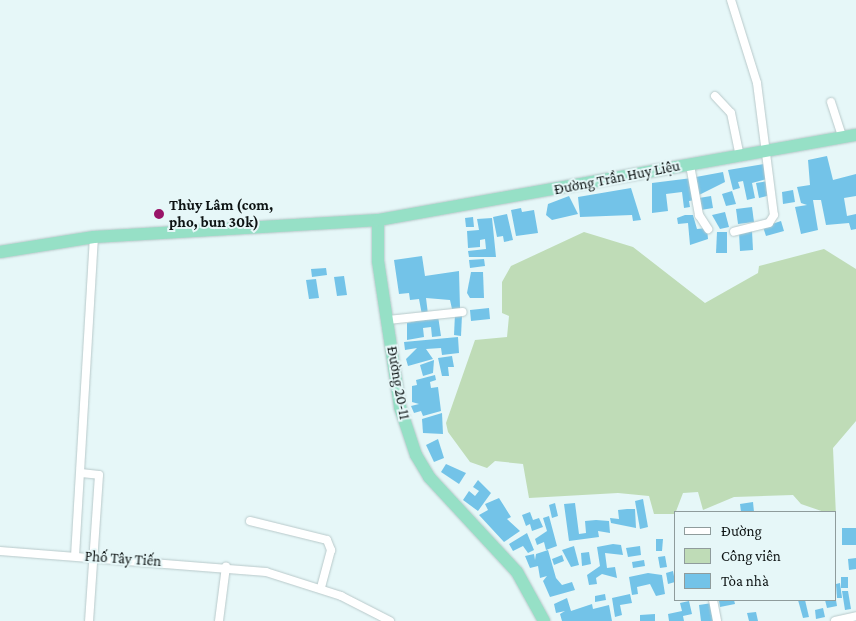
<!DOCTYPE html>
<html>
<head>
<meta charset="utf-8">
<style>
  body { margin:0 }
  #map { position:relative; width:856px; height:621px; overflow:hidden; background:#e6f7f8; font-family:"Crimson Pro",serif }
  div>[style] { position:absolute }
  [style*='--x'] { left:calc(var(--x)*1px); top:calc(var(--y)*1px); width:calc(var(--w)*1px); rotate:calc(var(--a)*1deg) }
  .green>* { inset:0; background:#bfdcb7 }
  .building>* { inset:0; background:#73c3e8 }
  .roads { filter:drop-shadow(0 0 1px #b8c9ca) drop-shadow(0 0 1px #b8c9ca) }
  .minor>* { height:8px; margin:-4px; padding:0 4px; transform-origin:4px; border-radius:4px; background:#fff }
  .trunk>* { height:12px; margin:-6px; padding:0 6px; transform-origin:6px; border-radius:6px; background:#96e0c6 }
  .dots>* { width:14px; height:14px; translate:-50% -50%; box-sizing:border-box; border:2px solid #e6f7f8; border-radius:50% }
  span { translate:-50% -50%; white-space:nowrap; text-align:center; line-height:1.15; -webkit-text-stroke:4px #e6f7f8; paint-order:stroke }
  .street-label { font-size:15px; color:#0d1313 }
  .poi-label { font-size:15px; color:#0d1313; font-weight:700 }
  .left { translate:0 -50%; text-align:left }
  .legend { position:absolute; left:674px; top:511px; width:162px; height:90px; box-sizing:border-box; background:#e6f7f8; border:1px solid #8f9c9c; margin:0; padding:6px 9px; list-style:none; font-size:15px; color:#0d1313 }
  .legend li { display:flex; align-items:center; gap:10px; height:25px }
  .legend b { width:25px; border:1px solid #8f9c9c }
</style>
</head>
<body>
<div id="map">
  <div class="green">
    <div style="clip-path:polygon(584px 232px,633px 247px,705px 303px,758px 273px,759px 266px,824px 249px,856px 269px,856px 421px,833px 448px,836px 516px,801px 504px,793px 495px,734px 497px,703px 510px,698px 492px,683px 493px,675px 514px,654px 514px,649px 496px,618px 493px,529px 498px,523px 464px,495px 461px,487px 468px,470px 462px,448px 432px,446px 423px,475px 340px,507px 337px,509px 316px,502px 313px,502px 282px,511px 266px)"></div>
  </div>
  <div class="building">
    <div style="clip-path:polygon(827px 156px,833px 180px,856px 174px,856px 196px,844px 198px,847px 216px,856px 214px,856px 229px,851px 230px,849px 223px,826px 225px,821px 200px,813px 200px,818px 230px,801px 234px,795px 207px,807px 205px,801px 203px,797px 187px,810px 185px,808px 160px)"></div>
    <div style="clip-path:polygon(764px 164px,767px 179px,752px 183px,755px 198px,747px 200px,743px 181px,738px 182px,740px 188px,733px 190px,728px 170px)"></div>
    <div style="clip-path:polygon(723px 172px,725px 182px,699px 195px,696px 177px)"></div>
    <div style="clip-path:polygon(692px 178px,695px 200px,689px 201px,690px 207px,684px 208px,682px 192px,666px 194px,668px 211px,652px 213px,652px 183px)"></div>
    <div style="clip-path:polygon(768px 181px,771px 195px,759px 198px,756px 183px)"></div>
    <div style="clip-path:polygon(631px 188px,641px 220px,633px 221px,632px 215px,580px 217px,578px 197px)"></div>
    <div style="clip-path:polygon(793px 190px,795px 202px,783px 204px,782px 192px)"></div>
    <div style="clip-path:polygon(732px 191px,736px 204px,726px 206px,722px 194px)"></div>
    <div style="clip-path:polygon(569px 196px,578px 214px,552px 220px,546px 215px,548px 204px)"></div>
    <div style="clip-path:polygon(711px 196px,713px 208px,701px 210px,699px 198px)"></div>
    <div style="clip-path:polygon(752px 207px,754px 222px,738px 224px,736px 209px)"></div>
    <div style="clip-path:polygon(521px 208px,522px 212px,534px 210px,538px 233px,516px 236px,511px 210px)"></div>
    <div style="clip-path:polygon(725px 212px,729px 227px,720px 229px,712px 215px)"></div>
    <div style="clip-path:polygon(507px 214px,513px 240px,504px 242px,503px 236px,497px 237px,493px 217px)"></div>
    <div style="clip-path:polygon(685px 215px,693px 215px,697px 229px,707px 228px,708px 239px,690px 245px,688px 223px,678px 224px,677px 218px)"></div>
    <div style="clip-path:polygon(473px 217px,474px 227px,466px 227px,465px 218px)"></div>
    <div style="clip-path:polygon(492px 218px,496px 257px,469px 257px,468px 251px,486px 249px,485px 239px,480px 240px,480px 247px,468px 248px,467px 231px,479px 230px,477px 219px)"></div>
    <div style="clip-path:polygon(781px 221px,784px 231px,766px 236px,763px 227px)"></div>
    <div style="clip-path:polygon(752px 231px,753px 250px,740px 251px,739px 232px)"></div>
    <div style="clip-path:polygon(717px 232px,727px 232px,727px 253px,716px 253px)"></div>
    <div style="clip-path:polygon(422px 256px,425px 276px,459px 271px,460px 308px,452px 309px,450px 300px,426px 298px,428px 314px,422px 315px,419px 299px,410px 300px,409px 293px,399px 294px,394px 260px)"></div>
    <div style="clip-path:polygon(484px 259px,485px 266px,470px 268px,469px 260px)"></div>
    <div style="clip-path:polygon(326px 268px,327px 275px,312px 277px,311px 269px)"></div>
    <div style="clip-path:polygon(471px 272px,483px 272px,484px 298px,470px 298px,467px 293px)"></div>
    <div style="clip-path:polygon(344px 276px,347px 295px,337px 296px,334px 277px)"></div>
    <div style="clip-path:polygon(316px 279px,319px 298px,309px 299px,306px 280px)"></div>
    <div style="clip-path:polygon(489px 308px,490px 319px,471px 321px,470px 310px)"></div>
    <div style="clip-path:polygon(455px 314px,462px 315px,461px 336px,454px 335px)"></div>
    <div style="clip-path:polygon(438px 316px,441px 336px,432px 337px,431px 327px,423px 328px,424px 337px,407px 340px,407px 323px)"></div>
    <div style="clip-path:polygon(458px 337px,459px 353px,442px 355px,441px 348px,426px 349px,433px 359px,408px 366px,406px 359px,417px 348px,405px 350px,404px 342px)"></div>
    <div style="clip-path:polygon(452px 356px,454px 367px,448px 367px,449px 376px,442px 376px,438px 358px)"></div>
    <div style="clip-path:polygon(434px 360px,433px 373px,423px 376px,420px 365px)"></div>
    <div style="clip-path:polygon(435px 375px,436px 380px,430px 382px,431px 388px,438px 387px,441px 411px,423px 416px,421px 411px,414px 413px,411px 406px,419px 404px,412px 402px,412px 386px,417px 385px,416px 380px)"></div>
    <div style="clip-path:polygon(442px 413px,443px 434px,423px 433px,422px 419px)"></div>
    <div style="clip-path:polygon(438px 439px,444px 458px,434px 462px,426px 445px)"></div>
    <div style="clip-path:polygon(446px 464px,466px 473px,459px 484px,441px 472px)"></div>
    <div style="clip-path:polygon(478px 480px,491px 493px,478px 511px,463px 500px,469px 491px,475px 496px,479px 491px,473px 487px)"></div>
    <div style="clip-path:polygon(499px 498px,511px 517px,507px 519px,520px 531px,504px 542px,479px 515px,488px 510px,485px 504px)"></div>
    <div style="clip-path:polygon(643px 499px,648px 527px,640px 529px,635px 501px)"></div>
    <div style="clip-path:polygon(753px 502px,754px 512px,741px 512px,740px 504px)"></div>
    <div style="clip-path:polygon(555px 503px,558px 516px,552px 518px,549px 505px)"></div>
    <div style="clip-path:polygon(575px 503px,579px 534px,586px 533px,585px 521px,596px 520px,609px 521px,610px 533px,598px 531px,599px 537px,569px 541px,564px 504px)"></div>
    <div style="clip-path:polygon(627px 509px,635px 509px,636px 528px,611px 523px,610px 518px,619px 519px,618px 510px)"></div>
    <div style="clip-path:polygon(530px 512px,533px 520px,539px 518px,543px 527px,532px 531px,530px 524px,526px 526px,522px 515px)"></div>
    <div style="clip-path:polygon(549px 516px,557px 546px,546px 550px,544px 542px,537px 545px,535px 539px,547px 531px,543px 518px)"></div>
    <div style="clip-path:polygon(842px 528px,856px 528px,856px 545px,842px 545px)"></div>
    <div style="clip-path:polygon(527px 533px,534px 550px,528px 553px,523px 546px,513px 551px,509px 544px)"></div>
    <div style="clip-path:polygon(656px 539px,663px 539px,662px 551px,656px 551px)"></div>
    <div style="clip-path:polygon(613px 544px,621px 545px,623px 555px,605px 553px,607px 568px,615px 567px,617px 578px,602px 574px,596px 578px,597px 584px,589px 585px,587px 575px,600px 566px,597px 547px)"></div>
    <div style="clip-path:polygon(574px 546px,579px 565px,571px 567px,562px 550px)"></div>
    <div style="clip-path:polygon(640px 546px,641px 555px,628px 557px,626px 548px)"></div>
    <div style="clip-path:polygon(548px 550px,556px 578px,562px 585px,572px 582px,575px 590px,550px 597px,543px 581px,547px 576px,540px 578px,538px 566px,530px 568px,525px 556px,534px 554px,535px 560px,536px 554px)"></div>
    <div style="clip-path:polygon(589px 552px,591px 564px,582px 566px,581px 553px)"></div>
    <div style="clip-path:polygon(562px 555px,564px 561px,554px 565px,552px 559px)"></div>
    <div style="clip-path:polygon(665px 556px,667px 567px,660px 568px,658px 557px)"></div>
    <div style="clip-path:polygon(856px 558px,856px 569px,849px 570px,848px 559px)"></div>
    <div style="clip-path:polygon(644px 560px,645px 566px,633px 568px,632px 562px)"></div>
    <div style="clip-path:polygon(673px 571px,675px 582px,668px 584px,666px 573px)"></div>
    <div style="clip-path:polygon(648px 573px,662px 575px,665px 594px,656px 596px,650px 584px,637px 587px,638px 594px,632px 595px,629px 577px)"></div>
    <div style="clip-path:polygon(841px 577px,848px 577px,848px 588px,841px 588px)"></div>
    <div style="clip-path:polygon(840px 583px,842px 598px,837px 598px,836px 584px)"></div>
    <div style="clip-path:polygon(842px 591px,848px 591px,851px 609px,845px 610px)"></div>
    <div style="clip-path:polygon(605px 594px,606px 600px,595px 602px,595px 596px)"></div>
    <div style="clip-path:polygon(630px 594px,632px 603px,620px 605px,622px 615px,615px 617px,612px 598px)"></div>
    <div style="clip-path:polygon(567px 598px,571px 611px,592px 604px,593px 609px,609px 605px,612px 621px,562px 621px,560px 614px,565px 611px,556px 613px,554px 604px)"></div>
    <div style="clip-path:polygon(734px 600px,735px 604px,720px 607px,719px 601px)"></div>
    <div style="clip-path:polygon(798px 600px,805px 600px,809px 617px,803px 618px)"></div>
    <div style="clip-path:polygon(825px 600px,836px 600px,837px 606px,827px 608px)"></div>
    <div style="clip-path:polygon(689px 601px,692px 614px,683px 616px,684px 621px,669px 621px,668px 614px,682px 611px,680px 603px)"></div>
    <div style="clip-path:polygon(712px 603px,714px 621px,701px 621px,699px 605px)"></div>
    <div style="clip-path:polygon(823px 608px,825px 617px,816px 619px,815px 610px)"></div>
    <div style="clip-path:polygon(756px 612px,758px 621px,749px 621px,747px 613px)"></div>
    <div style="clip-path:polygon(655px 614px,655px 621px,640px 621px,640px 615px)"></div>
  </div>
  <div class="roads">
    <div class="minor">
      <div style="--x:731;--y:0;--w:87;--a:72.6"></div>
      <div style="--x:757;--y:83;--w:133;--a:82.7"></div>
      <div style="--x:774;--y:215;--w:9;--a:122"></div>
      <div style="--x:769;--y:223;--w:36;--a:166"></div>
      <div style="--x:715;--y:96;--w:23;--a:47"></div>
      <div style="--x:731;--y:113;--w:45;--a:78.4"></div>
      <div style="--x:831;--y:102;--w:38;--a:72"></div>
      <div style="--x:690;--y:165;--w:51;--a:79.8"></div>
      <div style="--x:699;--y:215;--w:17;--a:57"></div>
      <div style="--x:388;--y:320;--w:75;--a:-6.1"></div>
      <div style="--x:81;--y:473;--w:18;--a:6"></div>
      <div style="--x:99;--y:475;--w:146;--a:93.9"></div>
      <div style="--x:250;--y:521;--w:79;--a:13.9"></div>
      <div style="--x:327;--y:540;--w:11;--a:68"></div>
      <div style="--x:331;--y:550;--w:39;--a:105"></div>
      <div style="--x:0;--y:551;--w:267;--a:4.5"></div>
      <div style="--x:266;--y:572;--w:79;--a:17.7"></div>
      <div style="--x:341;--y:596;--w:55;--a:27"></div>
      <div style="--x:75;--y:556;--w:320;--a:-86.6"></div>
      <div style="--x:713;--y:600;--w:21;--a:79"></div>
      <div style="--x:219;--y:621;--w:55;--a:-82.7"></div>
      <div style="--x:835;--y:621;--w:22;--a:-13"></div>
    </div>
    <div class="trunk">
      <div style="--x:378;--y:220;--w:41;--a:90"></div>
      <div style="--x:378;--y:261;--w:148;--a:81.4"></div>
      <div style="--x:400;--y:407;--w:51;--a:71.6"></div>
      <div style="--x:416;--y:455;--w:26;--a:59"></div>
      <div style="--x:429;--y:477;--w:129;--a:47.2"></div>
      <div style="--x:517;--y:572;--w:56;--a:61.1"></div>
      <div style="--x:0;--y:252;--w:95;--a:-9.1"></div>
      <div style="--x:94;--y:237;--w:285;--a:-3.4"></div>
      <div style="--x:378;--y:220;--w:485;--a:-10.1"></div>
    </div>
  </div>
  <div class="dots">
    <div style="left:159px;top:214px;background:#991468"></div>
  </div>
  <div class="street-label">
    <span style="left:617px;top:178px;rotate:-11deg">Đường Trần Huy Liệu</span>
    <span style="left:398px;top:383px;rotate:80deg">Đường 20-11</span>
    <span style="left:123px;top:559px;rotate:4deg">Phố Tây Tiến</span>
  </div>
  <div class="poi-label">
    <span class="left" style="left:169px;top:214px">Thùy Lâm (com,<br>pho, bun 30k)</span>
  </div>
  <ul class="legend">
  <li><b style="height:6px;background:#fff"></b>Đường</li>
  <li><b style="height:14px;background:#bfdcb7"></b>Công viên</li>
  <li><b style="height:14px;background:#73c3e8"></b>Tòa nhà</li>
  </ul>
</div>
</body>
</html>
